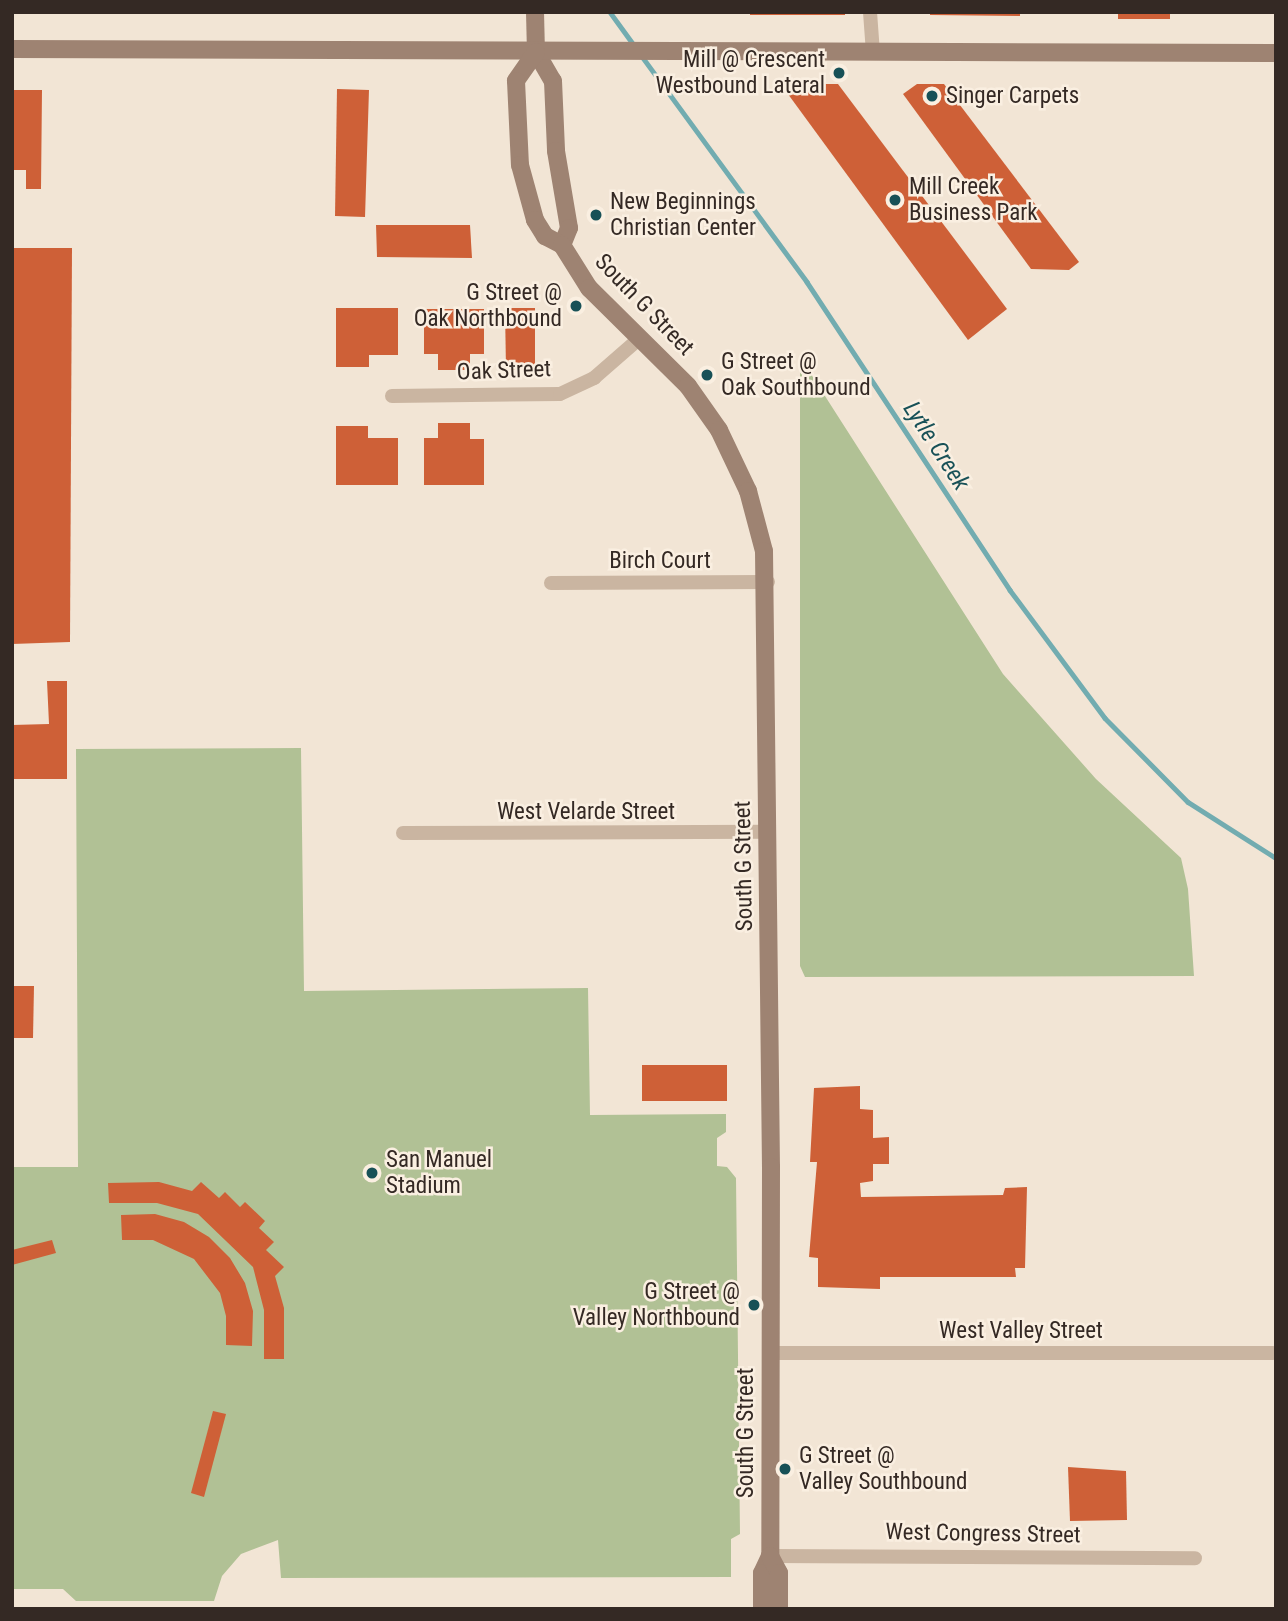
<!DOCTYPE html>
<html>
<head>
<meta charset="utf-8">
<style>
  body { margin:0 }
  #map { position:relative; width:1288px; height:1621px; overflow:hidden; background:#f2e5d5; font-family:"Roboto Condensed",sans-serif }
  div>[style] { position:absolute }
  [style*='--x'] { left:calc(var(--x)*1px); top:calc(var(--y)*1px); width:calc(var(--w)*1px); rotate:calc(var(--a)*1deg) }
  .green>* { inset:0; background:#b1c195 }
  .stream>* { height:4.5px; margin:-2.25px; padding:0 2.25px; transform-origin:2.25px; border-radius:2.25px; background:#72acb0 }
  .building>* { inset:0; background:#ce6037 }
  .street>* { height:14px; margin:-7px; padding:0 7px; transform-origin:7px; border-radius:7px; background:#cab5a1 }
  .secondary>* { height:18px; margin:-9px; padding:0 9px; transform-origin:9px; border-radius:9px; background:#9e8372 }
  .dots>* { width:19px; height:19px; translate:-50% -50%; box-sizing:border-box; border:4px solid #faefe1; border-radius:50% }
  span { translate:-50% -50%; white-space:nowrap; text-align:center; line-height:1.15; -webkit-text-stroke:5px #faefe1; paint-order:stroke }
  .poi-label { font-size:23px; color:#342924 }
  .right { translate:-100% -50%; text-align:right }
  .left { translate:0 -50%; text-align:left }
  .street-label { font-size:23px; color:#342924 }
  .water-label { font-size:24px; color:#185157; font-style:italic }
  .frame { position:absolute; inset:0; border:14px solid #342924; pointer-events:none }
</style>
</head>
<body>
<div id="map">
  <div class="green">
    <div style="clip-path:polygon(800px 357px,1003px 674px,1096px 779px,1181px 858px,1188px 889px,1194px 976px,805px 977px,800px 966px)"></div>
    <div style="clip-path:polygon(301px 748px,304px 991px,588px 988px,590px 1115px,726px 1114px,726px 1132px,717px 1138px,717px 1166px,727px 1167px,736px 1178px,740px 1534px,731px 1539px,731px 1577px,281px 1578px,278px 1540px,241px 1554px,222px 1576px,214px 1601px,76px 1601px,63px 1589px,12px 1589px,12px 1167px,78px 1167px,76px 749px)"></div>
  </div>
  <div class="stream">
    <div style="--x:610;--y:12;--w:41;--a:54"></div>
    <div style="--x:641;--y:55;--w:281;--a:53.8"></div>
    <div style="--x:807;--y:282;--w:369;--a:56.6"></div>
    <div style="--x:1010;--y:590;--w:159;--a:53.4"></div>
    <div style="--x:1105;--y:718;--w:118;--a:45.3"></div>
    <div style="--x:1188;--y:802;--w:104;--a:32.5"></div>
  </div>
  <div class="building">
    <div style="clip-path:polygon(750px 12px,845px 12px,845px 15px,750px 15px)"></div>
    <div style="clip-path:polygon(930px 12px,1020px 12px,1020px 16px,930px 15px)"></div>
    <div style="clip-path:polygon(1118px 12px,1170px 12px,1170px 19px,1118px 19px)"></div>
    <div style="clip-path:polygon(793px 84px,838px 84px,1007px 309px,968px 340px,785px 90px)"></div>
    <div style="clip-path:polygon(917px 84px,944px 84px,1079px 262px,1069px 270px,1031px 269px,903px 94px)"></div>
    <div style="clip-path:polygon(337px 89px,369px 90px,365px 217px,335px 216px)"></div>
    <div style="clip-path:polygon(12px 90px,42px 90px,41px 189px,26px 189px,26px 170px,12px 170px)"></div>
    <div style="clip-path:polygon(376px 225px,470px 225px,472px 258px,377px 257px)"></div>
    <div style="clip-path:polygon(12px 248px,72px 248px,70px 642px,12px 644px)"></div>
    <div style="clip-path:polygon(336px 308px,398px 308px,398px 355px,369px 355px,369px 367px,336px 367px)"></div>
    <div style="clip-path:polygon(505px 308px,535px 308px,535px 370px,506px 370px)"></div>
    <div style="clip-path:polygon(424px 309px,484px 309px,484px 354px,470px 354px,470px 370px,438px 370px,438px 354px,424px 354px)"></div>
    <div style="clip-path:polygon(438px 423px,470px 423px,470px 439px,484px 439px,484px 485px,424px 485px,424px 438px,438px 438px)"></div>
    <div style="clip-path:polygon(336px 426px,368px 426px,368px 438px,398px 438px,398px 485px,336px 485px)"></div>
    <div style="clip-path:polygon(47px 681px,67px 681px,67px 779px,12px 779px,12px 725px,49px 724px)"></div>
    <div style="clip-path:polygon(12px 986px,34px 986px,33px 1038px,12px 1038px)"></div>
    <div style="clip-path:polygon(642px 1065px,727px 1065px,727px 1101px,642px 1101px)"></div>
    <div style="clip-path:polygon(860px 1086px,860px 1109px,873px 1110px,873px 1138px,889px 1137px,889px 1164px,873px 1164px,873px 1181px,860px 1183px,861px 1197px,1003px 1195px,1005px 1188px,1027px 1187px,1025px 1268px,1015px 1268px,1016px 1277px,880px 1277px,880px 1289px,818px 1287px,818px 1258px,809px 1257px,817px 1162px,810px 1162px,814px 1088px)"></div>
    <div style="clip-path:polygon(159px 1182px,192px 1191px,201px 1182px,219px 1198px,225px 1192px,240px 1207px,245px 1202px,265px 1221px,259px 1228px,274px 1242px,266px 1250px,284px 1267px,275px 1276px,284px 1308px,284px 1359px,264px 1359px,264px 1310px,253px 1267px,198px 1214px,157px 1203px,109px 1203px,108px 1183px)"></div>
    <div style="clip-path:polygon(155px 1214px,184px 1222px,209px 1237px,230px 1258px,245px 1283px,253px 1311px,252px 1346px,226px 1345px,226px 1316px,220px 1293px,194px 1259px,153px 1240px,122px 1240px,121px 1215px)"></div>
    <div style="clip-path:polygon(52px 1240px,56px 1253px,12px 1265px,12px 1250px)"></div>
    <div style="clip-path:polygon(213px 1411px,226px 1414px,204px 1497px,191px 1493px)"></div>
    <div style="clip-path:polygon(1068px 1467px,1126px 1471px,1127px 1520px,1070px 1521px)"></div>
  </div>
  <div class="street">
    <div style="--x:870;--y:12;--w:41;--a:85.8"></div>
    <div style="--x:392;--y:396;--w:168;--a:-0.7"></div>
    <div style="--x:560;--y:394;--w:38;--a:-25"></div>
    <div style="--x:594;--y:378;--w:62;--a:-41.1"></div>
    <div style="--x:551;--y:583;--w:217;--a:-0.3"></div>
    <div style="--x:403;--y:833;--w:364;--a:-0.2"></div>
    <div style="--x:770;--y:1353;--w:503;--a:0"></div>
    <div style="--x:770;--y:1556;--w:425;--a:0.3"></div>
  </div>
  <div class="secondary">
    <div style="--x:535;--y:12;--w:40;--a:88.6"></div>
    <div style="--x:536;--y:52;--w:34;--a:60"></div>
    <div style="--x:553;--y:81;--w:70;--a:87.5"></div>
    <div style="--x:556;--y:151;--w:78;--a:80.4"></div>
    <div style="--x:569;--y:228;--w:18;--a:112"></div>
    <div style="--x:12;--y:49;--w:1264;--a:0.18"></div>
    <div style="--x:536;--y:52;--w:35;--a:125"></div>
    <div style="--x:516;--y:81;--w:84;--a:87.3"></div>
    <div style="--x:520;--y:165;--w:57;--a:74.7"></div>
    <div style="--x:535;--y:220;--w:19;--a:58"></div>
    <div style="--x:545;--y:236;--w:19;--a:28"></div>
    <div style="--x:562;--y:245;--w:51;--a:57.9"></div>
    <div style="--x:589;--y:288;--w:139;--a:44.7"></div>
    <div style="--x:688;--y:386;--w:54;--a:54.8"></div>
    <div style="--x:719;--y:430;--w:68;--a:64.6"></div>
    <div style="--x:748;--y:491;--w:62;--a:75.1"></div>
    <div style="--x:764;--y:551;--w:616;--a:89.35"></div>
    <div style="--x:771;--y:1167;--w:389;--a:90.1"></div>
    <div style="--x:770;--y:1556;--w:19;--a:115"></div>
    <div style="--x:762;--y:1573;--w:36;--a:90"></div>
    <div style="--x:770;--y:1556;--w:19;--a:62"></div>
    <div style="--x:779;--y:1573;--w:36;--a:90"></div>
  </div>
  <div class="dots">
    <div style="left:839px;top:73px;background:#185157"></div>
    <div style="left:932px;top:96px;background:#185157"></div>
    <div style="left:895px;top:200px;background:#185157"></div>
    <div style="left:596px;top:215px;background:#185157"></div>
    <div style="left:576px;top:306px;background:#185157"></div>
    <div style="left:707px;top:375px;background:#185157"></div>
    <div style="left:372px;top:1173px;background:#185157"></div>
    <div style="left:754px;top:1305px;background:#185157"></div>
    <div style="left:785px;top:1469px;background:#185157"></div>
  </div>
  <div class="poi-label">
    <span class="right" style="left:825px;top:73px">Mill @ Crescent<br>Westbound Lateral</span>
    <span class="left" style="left:946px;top:96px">Singer Carpets</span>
    <span class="left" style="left:909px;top:200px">Mill Creek<br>Business Park</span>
    <span class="left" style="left:610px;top:215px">New Beginnings<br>Christian Center</span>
    <span class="right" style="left:562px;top:306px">G Street @<br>Oak Northbound</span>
    <span class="left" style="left:721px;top:375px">G Street @<br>Oak Southbound</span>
    <span class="left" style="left:386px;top:1173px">San Manuel<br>Stadium</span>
    <span class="right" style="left:740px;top:1305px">G Street @<br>Valley Northbound</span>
    <span class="left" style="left:799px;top:1469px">G Street @<br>Valley Southbound</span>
  </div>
  <div class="street-label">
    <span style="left:644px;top:305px;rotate:46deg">South G Street</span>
    <span style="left:504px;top:371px;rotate:-2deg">Oak Street</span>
    <span style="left:660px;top:561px">Birch Court</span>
    <span style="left:586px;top:812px">West Velarde Street</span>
    <span style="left:744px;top:866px;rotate:-91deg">South G Street</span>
    <span style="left:1021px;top:1331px">West Valley Street</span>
    <span style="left:746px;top:1433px;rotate:-90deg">South G Street</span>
    <span style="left:983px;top:1534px;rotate:1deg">West Congress Street</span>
  </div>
  <div class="water-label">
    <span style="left:936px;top:446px;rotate:57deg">Lytle Creek</span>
  </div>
  <div class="frame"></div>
</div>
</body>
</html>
